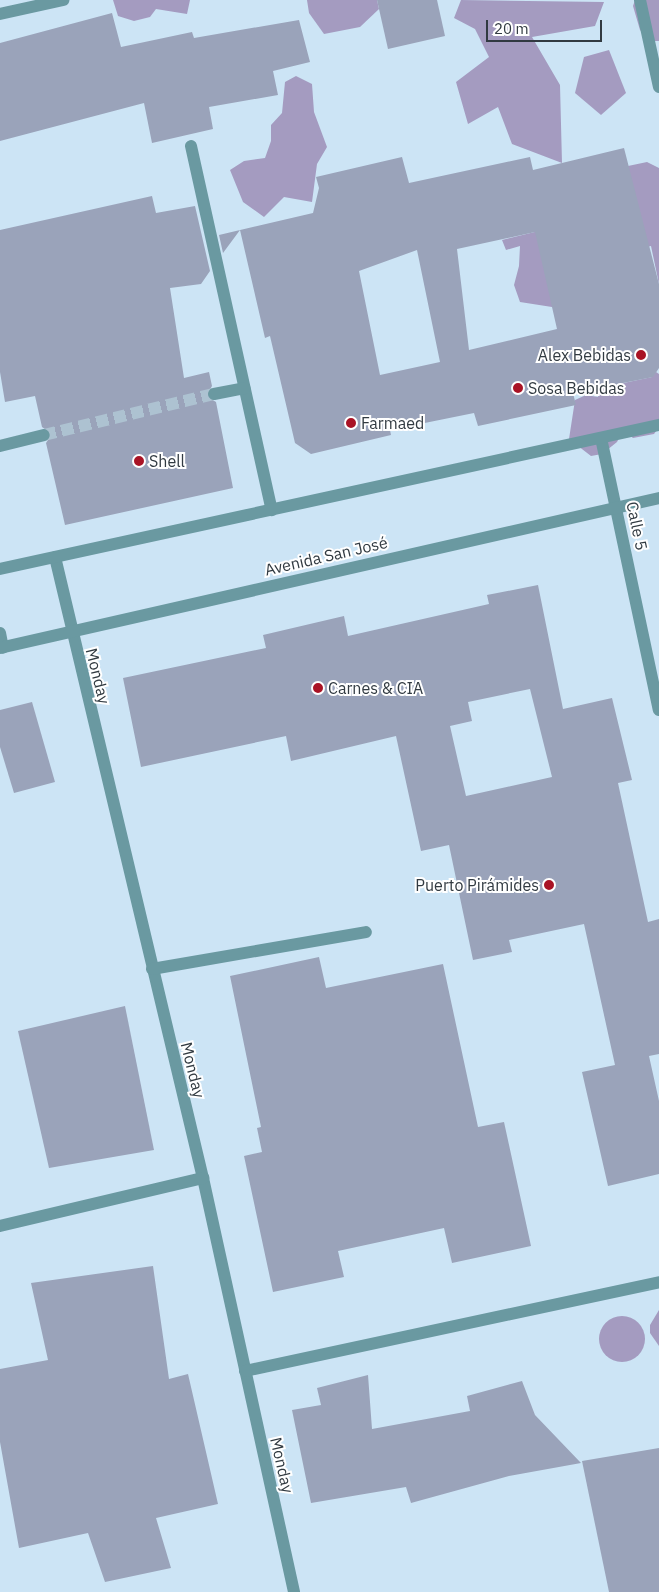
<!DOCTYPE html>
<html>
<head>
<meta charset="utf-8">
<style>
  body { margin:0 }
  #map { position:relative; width:659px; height:1592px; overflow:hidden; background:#cce4f5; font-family:"IBM Plex Sans",sans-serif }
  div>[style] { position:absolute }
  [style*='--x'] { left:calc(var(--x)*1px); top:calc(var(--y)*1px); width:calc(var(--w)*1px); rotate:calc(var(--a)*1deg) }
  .forest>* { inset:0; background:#a49bc0 }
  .round { border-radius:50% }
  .building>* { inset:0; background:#9aa3ba }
  .minor-tunnel>* { height:12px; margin-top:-6px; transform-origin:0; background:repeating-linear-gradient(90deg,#adc2d1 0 12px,transparent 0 18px) }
  .minor>* { height:12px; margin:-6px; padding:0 6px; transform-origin:6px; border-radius:6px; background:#6a99a1 }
  .dots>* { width:14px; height:14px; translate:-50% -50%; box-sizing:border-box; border:2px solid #fff; border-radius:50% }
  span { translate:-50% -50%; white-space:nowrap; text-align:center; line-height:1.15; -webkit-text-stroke:4px #fff; paint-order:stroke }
  .poi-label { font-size:16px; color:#313a41 }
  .right { translate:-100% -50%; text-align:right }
  .left { translate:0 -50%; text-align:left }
  .street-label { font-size:16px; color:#313a41 }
  .scale { position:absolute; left:486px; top:20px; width:116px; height:22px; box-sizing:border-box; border:2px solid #313a41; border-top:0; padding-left:6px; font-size:15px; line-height:18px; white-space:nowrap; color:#313a41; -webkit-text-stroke:4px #fff; paint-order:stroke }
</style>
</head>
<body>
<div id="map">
  <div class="forest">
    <div style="clip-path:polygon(113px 0,190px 0,187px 14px,156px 9px,150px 17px,134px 21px,118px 16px)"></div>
    <div style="clip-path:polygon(307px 0,377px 0,379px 9px,360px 27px,324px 34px,309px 13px)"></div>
    <div style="clip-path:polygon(461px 0,604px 2px,595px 26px,532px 37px,560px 85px,562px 163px,512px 144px,498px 107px,468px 124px,456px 82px,489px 57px,475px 29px,454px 18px)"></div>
    <div style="clip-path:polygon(635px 0,659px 0,659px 41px,652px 41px,640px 30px,633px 6px)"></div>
    <div style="clip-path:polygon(609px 50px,626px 93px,601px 115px,575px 93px,584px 57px)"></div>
    <div style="clip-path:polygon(296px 76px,312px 84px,314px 112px,327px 147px,317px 164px,312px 202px,284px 197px,264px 217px,243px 202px,230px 170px,244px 161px,265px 158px,271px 141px,271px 125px,282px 113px,285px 82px)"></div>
    <div style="clip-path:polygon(647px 162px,659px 168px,659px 284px,651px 246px,622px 252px,628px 166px)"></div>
    <div style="clip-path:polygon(551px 228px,552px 307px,520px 302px,514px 285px,519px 266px,520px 246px,506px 250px,502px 240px)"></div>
    <div style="clip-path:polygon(656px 372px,659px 374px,659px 427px,654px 434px,633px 438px,623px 430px,617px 442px,602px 454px,591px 456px,569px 439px,575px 400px,586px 395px,598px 397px,600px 388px,652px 377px)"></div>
    <div style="clip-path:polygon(659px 1310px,659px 1346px,650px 1333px,650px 1325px)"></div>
    <div class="round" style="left:599px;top:1316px;width:46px;height:46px"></div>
  </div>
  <div class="building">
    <div style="clip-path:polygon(377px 0,437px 0,445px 36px,388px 49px)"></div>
    <div style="clip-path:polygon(112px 13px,121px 47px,192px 32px,194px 38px,299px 20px,310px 62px,273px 71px,278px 95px,209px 107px,213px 129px,152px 143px,144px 103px,0 141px,0 43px)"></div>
    <div style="clip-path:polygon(evenodd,624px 148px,659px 284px,659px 368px,653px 377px,573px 393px,576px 405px,478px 426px,474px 413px,390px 430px,391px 435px,311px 454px,295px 443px,270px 336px,265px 338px,240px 230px,223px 253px,219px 235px,313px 213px,319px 188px,316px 177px,402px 157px,409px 183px,530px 157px,533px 170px,624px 148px,535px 232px,557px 329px,469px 350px,457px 249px,535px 232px,624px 148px,417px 250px,440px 362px,380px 375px,359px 271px,417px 250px)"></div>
    <div style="clip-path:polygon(152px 196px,156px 213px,195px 206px,210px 271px,201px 284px,170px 288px,184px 378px,209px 372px,212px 386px,206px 396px,216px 402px,233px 488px,65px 525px,46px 443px,52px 434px,42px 427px,35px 396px,5px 402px,0 372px,0 230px)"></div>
    <div style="clip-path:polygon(evenodd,538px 585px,563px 709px,612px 698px,632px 780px,618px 783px,648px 922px,659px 919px,659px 1054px,649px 1056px,659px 1101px,659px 1174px,608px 1186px,582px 1072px,615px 1065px,584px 924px,509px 940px,512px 952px,473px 960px,449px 845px,421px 851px,396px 736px,291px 761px,286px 736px,141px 767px,123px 678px,266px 648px,263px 635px,344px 616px,348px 636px,489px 604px,487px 595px,538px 585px,530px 689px,552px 777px,466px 796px,450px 726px,472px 721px,468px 702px,530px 689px)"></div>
    <div style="clip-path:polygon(32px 702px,55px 782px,14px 793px,0 747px,0 710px)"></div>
    <div style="clip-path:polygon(319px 957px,326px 988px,443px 964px,478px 1127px,504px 1122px,531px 1246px,452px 1263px,444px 1228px,338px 1251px,344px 1277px,273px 1292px,244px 1156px,262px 1152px,257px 1128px,261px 1127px,230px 976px)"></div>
    <div style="clip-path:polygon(125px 1006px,154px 1150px,49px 1168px,18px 1031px)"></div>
    <div style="clip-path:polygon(153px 1266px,169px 1379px,188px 1374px,218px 1504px,156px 1518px,171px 1568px,105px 1582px,88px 1533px,19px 1548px,0 1442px,0 1369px,48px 1360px,31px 1283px)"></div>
    <div style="clip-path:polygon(368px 1375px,372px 1429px,470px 1411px,467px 1396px,522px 1381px,535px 1415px,581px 1463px,509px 1476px,411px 1503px,406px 1487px,311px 1503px,292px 1410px,321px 1405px,317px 1388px)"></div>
    <div style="clip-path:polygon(659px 1448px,659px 1592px,609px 1592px,582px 1461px)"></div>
  </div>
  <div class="minor-tunnel">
    <div style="--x:44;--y:435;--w:175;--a:-13.6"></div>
  </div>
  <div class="minor">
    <div style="--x:640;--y:0;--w:89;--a:77.7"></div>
    <div style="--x:0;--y:14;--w:65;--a:-12.5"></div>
    <div style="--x:191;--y:146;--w:373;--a:77.5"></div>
    <div style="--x:214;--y:394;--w:31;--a:-11"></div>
    <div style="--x:601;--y:438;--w:278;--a:78"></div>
    <div style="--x:0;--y:446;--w:45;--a:-14"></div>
    <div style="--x:55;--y:557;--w:638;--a:76.6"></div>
    <div style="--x:203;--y:1178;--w:424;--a:77.6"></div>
    <div style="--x:0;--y:569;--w:675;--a:-12.33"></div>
    <div style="--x:0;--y:633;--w:15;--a:79"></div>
    <div style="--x:0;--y:648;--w:676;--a:-12.82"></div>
    <div style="--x:152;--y:969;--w:217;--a:-9.8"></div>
    <div style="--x:0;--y:1226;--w:209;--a:-13.3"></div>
    <div style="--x:245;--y:1371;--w:423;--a:-12.1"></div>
  </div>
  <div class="dots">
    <div style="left:641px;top:355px;background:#a91325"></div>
    <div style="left:518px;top:388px;background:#a91325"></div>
    <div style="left:351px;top:423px;background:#a91325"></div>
    <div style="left:139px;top:461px;background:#a91325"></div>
    <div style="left:318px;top:688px;background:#a91325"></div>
    <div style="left:549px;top:885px;background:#a91325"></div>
  </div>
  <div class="poi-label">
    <span class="right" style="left:631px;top:355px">Alex Bebidas</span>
    <span class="left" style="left:528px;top:388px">Sosa Bebidas</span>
    <span class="left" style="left:361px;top:423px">Farmaed</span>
    <span class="left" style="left:149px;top:461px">Shell</span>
    <span class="left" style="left:328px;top:688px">Carnes &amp; CIA</span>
    <span class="right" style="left:539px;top:885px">Puerto Pirámides</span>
  </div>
  <div class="street-label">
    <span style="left:637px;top:526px;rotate:78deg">Calle 5</span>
    <span style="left:326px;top:556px;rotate:-13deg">Avenida San José</span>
    <span style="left:98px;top:676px;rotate:76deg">Monday</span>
    <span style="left:193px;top:1070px;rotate:76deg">Monday</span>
    <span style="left:282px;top:1465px;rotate:77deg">Monday</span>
  </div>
  <div class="scale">20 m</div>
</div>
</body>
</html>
